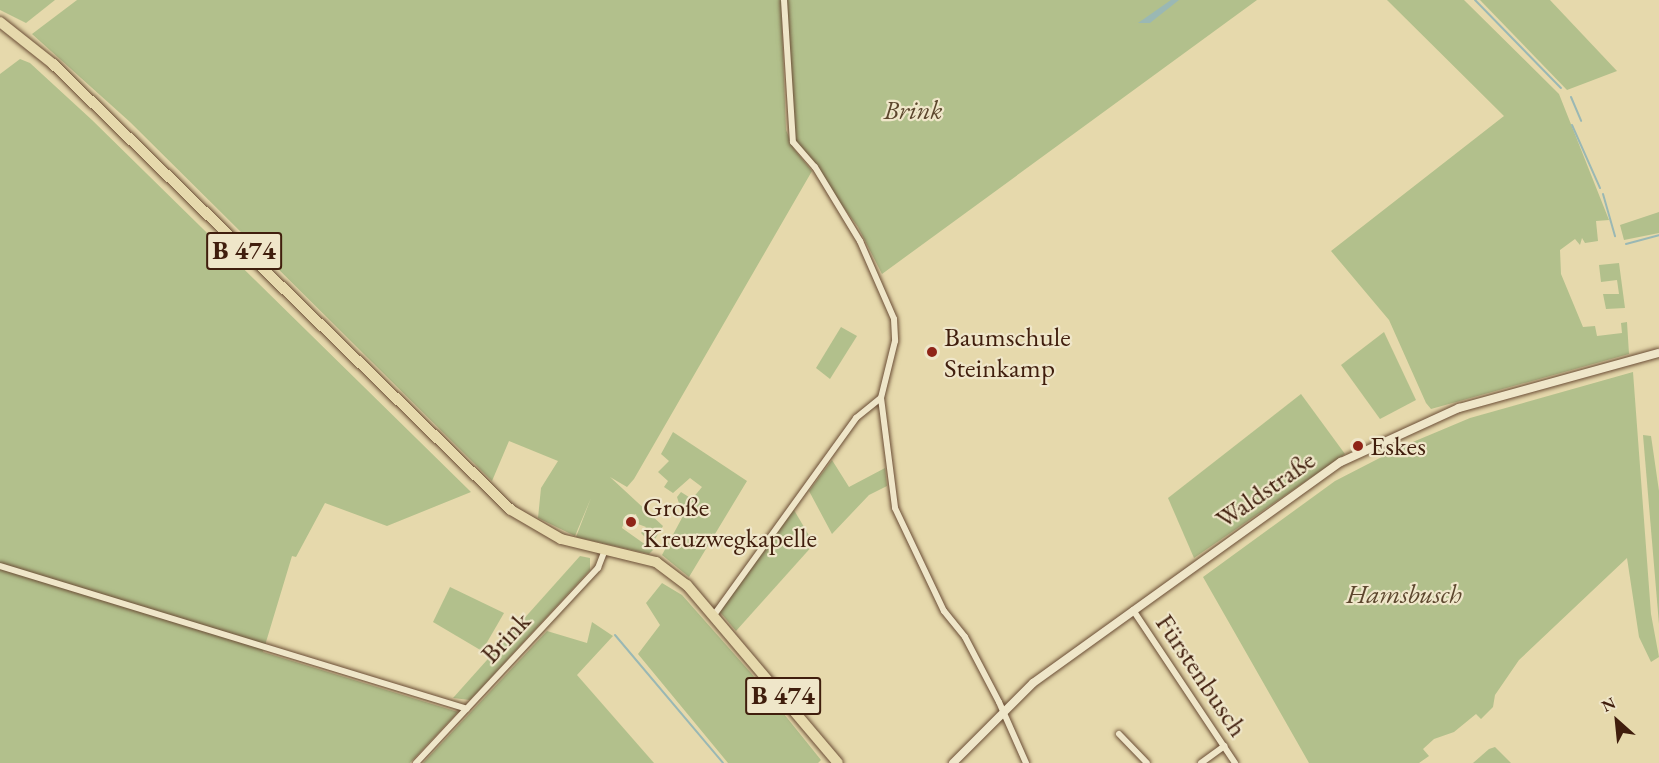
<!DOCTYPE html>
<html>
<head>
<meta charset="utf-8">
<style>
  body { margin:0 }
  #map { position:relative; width:1659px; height:763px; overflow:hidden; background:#e6d9ac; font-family:"EB Garamond",serif }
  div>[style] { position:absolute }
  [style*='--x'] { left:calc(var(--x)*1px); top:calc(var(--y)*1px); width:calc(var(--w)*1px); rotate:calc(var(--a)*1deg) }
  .green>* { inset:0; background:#b2c08c }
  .water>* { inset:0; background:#9ab8b4 }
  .stream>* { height:2px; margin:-1px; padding:0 1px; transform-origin:1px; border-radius:1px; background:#9ab8b4 }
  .roads { filter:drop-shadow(0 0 2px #6a4d35) drop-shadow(0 0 2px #6a4d35) }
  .minor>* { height:6px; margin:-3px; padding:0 3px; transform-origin:3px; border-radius:3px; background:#efe6c9 }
  .tertiary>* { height:8px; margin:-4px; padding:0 4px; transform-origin:4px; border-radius:4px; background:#efe6c9 }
  .primary>* { height:10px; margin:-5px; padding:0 5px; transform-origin:5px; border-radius:5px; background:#e6d9ac }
  .dots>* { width:16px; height:16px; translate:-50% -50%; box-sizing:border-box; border:3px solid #efe6c9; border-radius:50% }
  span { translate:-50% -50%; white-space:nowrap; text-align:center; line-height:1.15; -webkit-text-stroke:4.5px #efe6c9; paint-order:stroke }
  .shield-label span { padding:2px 4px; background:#efe6c9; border:2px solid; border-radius:4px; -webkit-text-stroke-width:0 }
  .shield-label { font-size:26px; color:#401e0d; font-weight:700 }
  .park-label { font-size:27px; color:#5c462d; font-style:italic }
  .poi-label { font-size:27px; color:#401e0d }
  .left { translate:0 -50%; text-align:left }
  .street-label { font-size:27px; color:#401e0d }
  .north { position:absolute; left:1587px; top:691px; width:60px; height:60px; -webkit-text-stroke:4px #efe6c9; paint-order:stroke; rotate:333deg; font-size:16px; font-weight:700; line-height:24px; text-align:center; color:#401e0d }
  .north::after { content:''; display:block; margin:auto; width:21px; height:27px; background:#401e0d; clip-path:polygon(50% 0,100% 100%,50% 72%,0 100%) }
</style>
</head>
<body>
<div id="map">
  <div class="green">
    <div style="clip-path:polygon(0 0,55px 0,26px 23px,0 10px)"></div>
    <div style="clip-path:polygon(77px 0,781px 0,786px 130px,794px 149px,812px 171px,634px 479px,627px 487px,610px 477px,663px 526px,652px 544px,641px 533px,646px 527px,638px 524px,636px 514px,625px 519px,622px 528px,653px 550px,649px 554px,576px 537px,591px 498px,575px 536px,538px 518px,541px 488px,558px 461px,509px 441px,492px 481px,130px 122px,32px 34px)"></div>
    <div style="clip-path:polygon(787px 0,1257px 0,882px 274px,858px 227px,792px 137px)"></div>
    <div style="clip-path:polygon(1387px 0,1464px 0,1559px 94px,1609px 220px,1596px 221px,1598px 241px,1585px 243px,1582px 238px,1580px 245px,1575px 239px,1560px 250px,1561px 274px,1583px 327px,1595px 326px,1597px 336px,1622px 333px,1621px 323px,1627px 322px,1629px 354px,1431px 409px,1426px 403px,1389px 320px,1331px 251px,1504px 116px)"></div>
    <div style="clip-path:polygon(1480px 0,1550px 0,1617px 71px,1567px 90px)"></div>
    <div style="clip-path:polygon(20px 59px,30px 63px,92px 120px,471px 492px,387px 526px,325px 503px,296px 557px,292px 556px,263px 652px,458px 712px,410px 763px,0 763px,0 74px)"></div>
    <div style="clip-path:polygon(1659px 212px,1659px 233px,1624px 240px,1620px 225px)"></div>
    <div style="clip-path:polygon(1619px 263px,1625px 308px,1606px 309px,1603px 294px,1619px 294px,1617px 280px,1601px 282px,1599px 265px)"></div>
    <div style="clip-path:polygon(841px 327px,857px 336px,830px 379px,816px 368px)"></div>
    <div style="clip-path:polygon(1384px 332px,1416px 400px,1380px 419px,1341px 365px)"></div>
    <div style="clip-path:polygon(1633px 372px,1651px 614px,1659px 657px,1651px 662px,1639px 637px,1627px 558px,1519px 660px,1495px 695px,1493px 707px,1481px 719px,1476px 714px,1454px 732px,1434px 739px,1423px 749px,1429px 756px,1419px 763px,1309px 763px,1203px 577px,1335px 481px,1401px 447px,1470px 418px)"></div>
    <div style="clip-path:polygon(1301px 394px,1345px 454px,1194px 558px,1168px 498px)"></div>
    <div style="clip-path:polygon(673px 432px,747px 481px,689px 577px,662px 555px,683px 516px,677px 497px,681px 492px,692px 499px,702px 487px,690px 478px,673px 493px,664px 487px,668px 481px,658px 472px,669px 461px,661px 454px)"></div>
    <div style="clip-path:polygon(1643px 435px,1651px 436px,1659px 491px,1659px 624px)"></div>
    <div style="clip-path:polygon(832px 460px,849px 487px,885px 468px,887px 486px,869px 495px,832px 534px,809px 491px)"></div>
    <div style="clip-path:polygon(794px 510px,814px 544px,736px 631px,720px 612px)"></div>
    <div style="clip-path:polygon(580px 556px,590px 558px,590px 570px,470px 700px,453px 698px)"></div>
    <div style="clip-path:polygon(662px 583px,682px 595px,751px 673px,821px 760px,818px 763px,728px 763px,638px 654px,660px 625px,646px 603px)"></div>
    <div style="clip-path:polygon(450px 587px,504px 613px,482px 651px,433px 622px)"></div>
    <div style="clip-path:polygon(592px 622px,613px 636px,577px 675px,654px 763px,423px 763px,547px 631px,587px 643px)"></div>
    <div style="clip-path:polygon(1495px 747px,1511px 763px,1473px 763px,1489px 749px)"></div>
  </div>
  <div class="water">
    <div style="clip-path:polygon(1171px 0,1179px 0,1150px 23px,1138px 23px)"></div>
  </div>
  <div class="stream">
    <div style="--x:1475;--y:0;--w:123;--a:45.7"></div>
    <div style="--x:1571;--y:97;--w:26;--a:67"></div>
    <div style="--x:1572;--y:125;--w:69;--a:66"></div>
    <div style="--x:1603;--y:194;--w:44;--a:74.1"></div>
    <div style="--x:1626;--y:244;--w:34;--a:-15"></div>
    <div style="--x:615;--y:635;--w:167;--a:49.8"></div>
  </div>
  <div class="roads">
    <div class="minor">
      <div style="--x:784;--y:0;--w:142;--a:86.4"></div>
      <div style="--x:793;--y:142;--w:33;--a:49"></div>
      <div style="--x:815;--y:167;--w:87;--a:58.7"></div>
      <div style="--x:860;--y:241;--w:85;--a:66.4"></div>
      <div style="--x:894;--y:319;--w:22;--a:87"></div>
      <div style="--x:895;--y:341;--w:59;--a:103.8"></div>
      <div style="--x:881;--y:398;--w:111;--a:82.7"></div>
      <div style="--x:895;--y:508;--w:114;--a:64.6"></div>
      <div style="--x:944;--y:611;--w:33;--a:51"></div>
      <div style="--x:965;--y:637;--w:73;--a:62.4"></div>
      <div style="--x:999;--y:702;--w:67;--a:66.1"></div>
      <div style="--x:0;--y:566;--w:488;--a:17"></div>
      <div style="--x:1133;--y:610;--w:184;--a:56.3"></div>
      <div style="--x:714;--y:615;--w:243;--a:-54.2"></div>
      <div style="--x:856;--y:418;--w:32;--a:-39"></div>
      <div style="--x:1119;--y:734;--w:40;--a:46"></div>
      <div style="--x:416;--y:763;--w:267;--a:-47"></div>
      <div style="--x:598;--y:568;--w:19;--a:-69"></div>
      <div style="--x:1201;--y:763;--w:29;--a:-36"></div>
    </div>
    <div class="tertiary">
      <div style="--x:953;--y:763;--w:113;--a:-45"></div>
      <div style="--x:1033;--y:683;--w:379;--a:-35.7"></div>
      <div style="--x:1341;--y:462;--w:130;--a:-24.6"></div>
      <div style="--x:1459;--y:408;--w:207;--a:-15.4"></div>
    </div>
    <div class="primary">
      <div style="--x:0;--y:22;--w:68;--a:38.4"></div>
      <div style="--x:53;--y:64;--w:639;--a:44.24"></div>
      <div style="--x:511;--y:510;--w:58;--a:30.1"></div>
      <div style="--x:561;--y:539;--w:98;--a:13.6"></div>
      <div style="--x:656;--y:562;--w:39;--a:37"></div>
      <div style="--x:687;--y:585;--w:233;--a:49.7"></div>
    </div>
  </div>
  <div class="dots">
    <div style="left:932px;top:352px;background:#8f2418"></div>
    <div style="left:1358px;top:446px;background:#8f2418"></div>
    <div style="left:631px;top:522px;background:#8f2418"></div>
  </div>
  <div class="shield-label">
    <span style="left:244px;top:251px">B 474</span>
    <span style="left:783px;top:696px">B 474</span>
  </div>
  <div class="park-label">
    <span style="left:913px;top:110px">Brink</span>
    <span style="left:1404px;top:594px">Hamsbusch</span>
  </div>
  <div class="poi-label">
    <span class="left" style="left:944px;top:352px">Baumschule<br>Steinkamp</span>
    <span class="left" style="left:1370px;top:446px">Eskes</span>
    <span class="left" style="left:643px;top:522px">Große<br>Kreuzwegkapelle</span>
  </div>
  <div class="street-label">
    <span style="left:1265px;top:489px;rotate:-35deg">Waldstraße</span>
    <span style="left:505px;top:637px;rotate:-47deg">Brink</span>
    <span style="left:1202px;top:675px;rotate:56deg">Fürstenbusch</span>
  </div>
  <div class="north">N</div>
</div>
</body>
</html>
